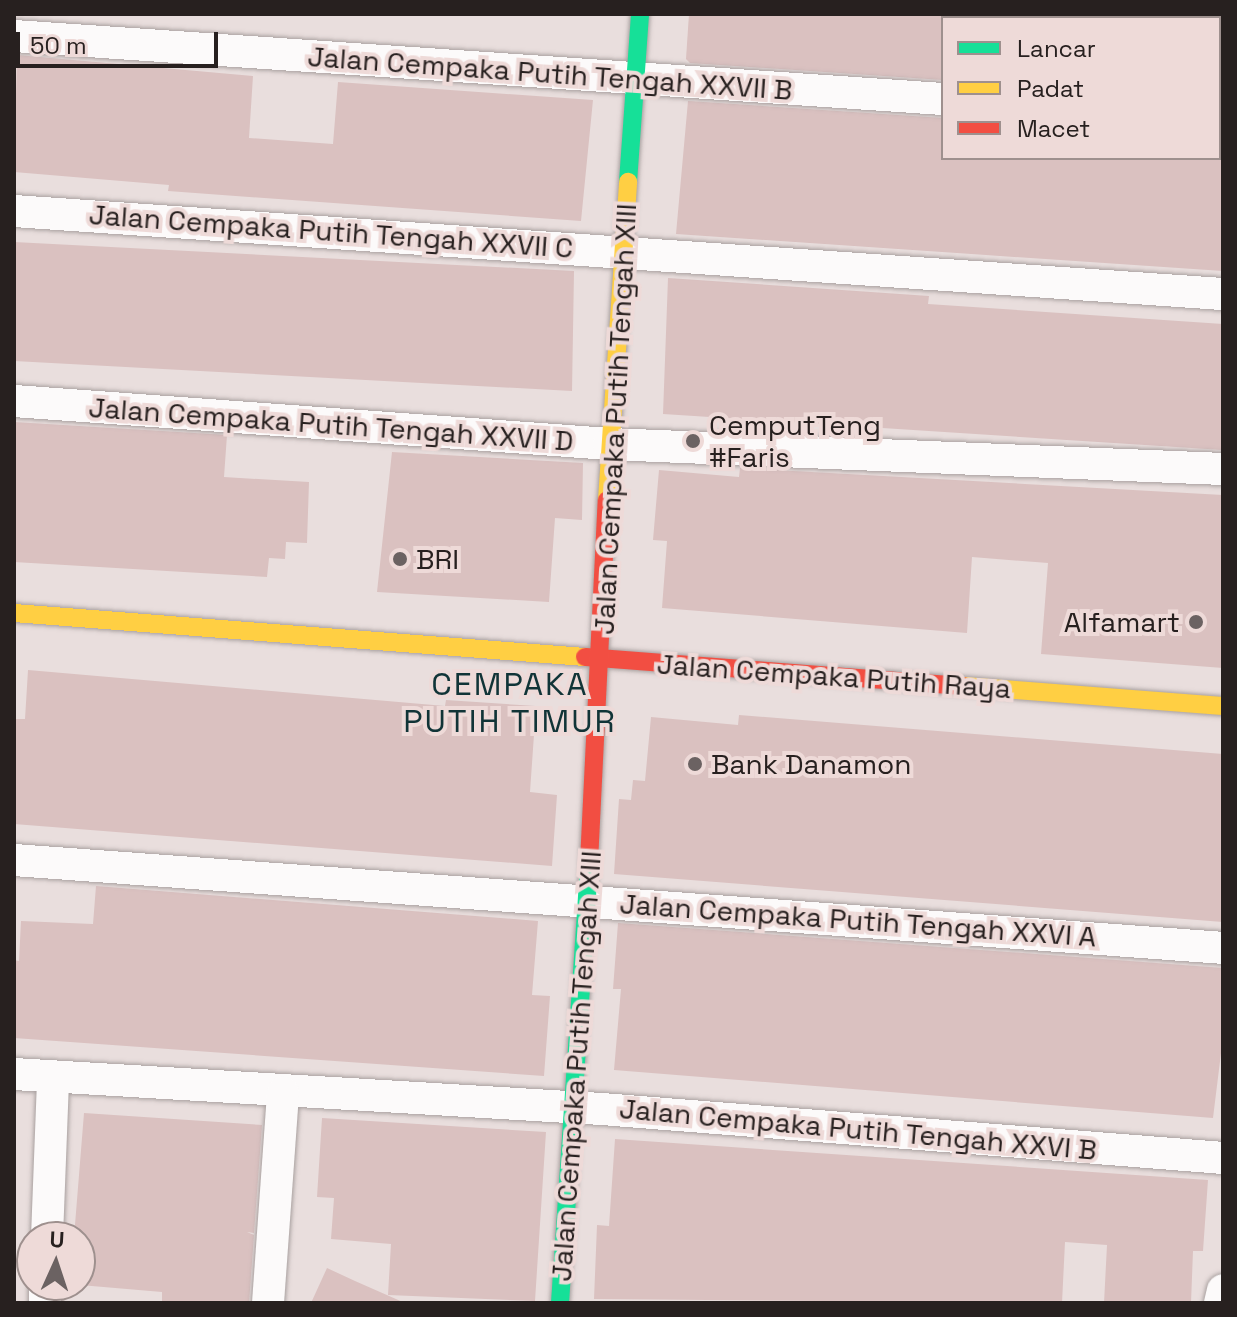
<!DOCTYPE html>
<html>
<head>
<meta charset="utf-8">
<style>
  body { margin:0 }
  #map { position:relative; width:1237px; height:1317px; overflow:hidden; background:#e9dedd; font-family:"Space Grotesk",sans-serif }
  div>[style] { position:absolute }
  [style*='--x'] { left:calc(var(--x)*1px); top:calc(var(--y)*1px); width:calc(var(--w)*1px); rotate:calc(var(--a)*1deg) }
  .building>* { inset:0; background:#dac1c0 }
  .roads { filter:drop-shadow(0 0 2px #a9a1a0) drop-shadow(0 0 2px #a9a1a0) }
  .street>* { height:32px; margin:-16px; padding:0 16px; transform-origin:16px; border-radius:16px; background:#fcfafa }
  .fast>* { height:18px; margin:-9px; padding:0 9px; transform-origin:9px; border-radius:9px; background:#16e098 }
  .slow>* { height:18px; margin:-9px; padding:0 9px; transform-origin:9px; border-radius:9px; background:#ffcf43 }
  .jam>* { height:18px; margin:-9px; padding:0 9px; transform-origin:9px; border-radius:9px; background:#f24e42 }
  .dots>* { width:22px; height:22px; translate:-50% -50%; box-sizing:border-box; border:4px solid #eedad8; border-radius:50% }
  span { translate:-50% -50%; white-space:nowrap; text-align:center; line-height:1.15; -webkit-text-stroke:8px #eedad8; paint-order:stroke }
  .street-label { font-size:28px; color:#27201f }
  .poi-label { font-size:28px; color:#27201f }
  .left { translate:0 -50%; text-align:left }
  .right { translate:-100% -50%; text-align:right }
  .quarter-label { font-size:32px; color:#113437; letter-spacing:2px }
  .frame { position:absolute; inset:0; border:16px solid #27201f; pointer-events:none }
  .legend { position:absolute; left:941px; top:16px; width:280px; height:144px; box-sizing:border-box; background:#eedad8; border:2px solid #9e908e; margin:0; padding:10px 14px; list-style:none; font-size:24px; color:#27201f }
  .legend li { display:flex; align-items:center; gap:16px; height:40px }
  .legend b { width:40px; border:2px solid #9e908e }
  .north { position:absolute; left:16px; top:1221px; width:80px; height:80px; box-sizing:border-box; background:#eedad8; border:2px solid #9e908e; border-radius:50%; rotate:3deg; font-size:22px; font-weight:700; line-height:32px; text-align:center; color:#27201f }
  .north::after { content:''; display:block; margin:auto; width:28px; height:36px; background:#6b6262; clip-path:polygon(50% 0,100% 100%,50% 72%,0 100%) }
  .scale { position:absolute; left:16px; top:32px; width:202px; height:36px; box-sizing:border-box; border:4px solid #27201f; border-top:0; padding-left:10px; font-size:24px; line-height:28px; white-space:nowrap; color:#27201f; -webkit-text-stroke:6px #eedad8; paint-order:stroke }
</style>
</head>
<body>
<div id="map">
  <div class="building">
    <div style="clip-path:polygon(689px 14px,943px 14px,943px 80px,690px 63px,686px 59px)"></div>
    <div style="clip-path:polygon(17px 55px,253px 76px,249px 138px,333px 144px,338px 82px,593px 100px,581px 221px,168px 191px,169px 185px,14px 172px)"></div>
    <div style="clip-path:polygon(688px 101px,943px 118px,943px 158px,1223px 158px,1223px 271px,676px 234px)"></div>
    <div style="clip-path:polygon(14px 242px,574px 271px,572px 391px,14px 361px)"></div>
    <div style="clip-path:polygon(668px 278px,929px 296px,928px 304px,1223px 324px,1223px 450px,663px 414px)"></div>
    <div style="clip-path:polygon(14px 422px,227px 435px,224px 477px,309px 482px,307px 543px,286px 542px,285px 559px,269px 558px,267px 577px,14px 562px)"></div>
    <div style="clip-path:polygon(392px 452px,583px 463px,582px 520px,555px 518px,549px 602px,377px 592px)"></div>
    <div style="clip-path:polygon(740px 468px,1223px 495px,1223px 668px,1041px 654px,1048px 563px,972px 557px,967px 633px,662px 608px,667px 541px,653px 540px,659px 470px,739px 477px)"></div>
    <div style="clip-path:polygon(28px 670px,445px 706px,446px 700px,536px 706px,530px 792px,557px 795px,552px 866px,14px 824px,14px 719px,25px 719px)"></div>
    <div style="clip-path:polygon(739px 715px,1223px 754px,1223px 922px,614px 874px,619px 799px,631px 800px,633px 780px,645px 781px,651px 717px,738px 725px)"></div>
    <div style="clip-path:polygon(96px 886px,538px 921px,532px 995px,550px 996px,544px 1076px,14px 1038px,14px 960px,19px 961px,21px 921px,93px 924px)"></div>
    <div style="clip-path:polygon(618px 923px,1223px 968px,1223px 1037px,1213px 1118px,614px 1070px,621px 989px,613px 989px)"></div>
    <div style="clip-path:polygon(84px 1113px,262px 1125px,254px 1233px,247px 1232px,254px 1235px,249px 1303px,162px 1303px,162px 1292px,80px 1285px,80px 1237px,74px 1237px)"></div>
    <div style="clip-path:polygon(322px 1118px,546px 1132px,535px 1301px,388px 1295px,391px 1244px,331px 1239px,334px 1198px,317px 1197px)"></div>
    <div style="clip-path:polygon(615px 1139px,1208px 1180px,1203px 1251px,1193px 1251px,1191px 1303px,1104px 1303px,1107px 1245px,1065px 1242px,1062px 1303px,594px 1299px,597px 1225px,609px 1226px)"></div>
    <div style="clip-path:polygon(327px 1268px,355px 1281px,405px 1303px,311px 1303px)"></div>
  </div>
  <div class="roads">
    <div class="street">
      <div style="--x:14;--y:36;--w:931;--a:3.88"></div>
      <div style="--x:1219;--y:118;--w:4;--a:0"></div>
      <div style="--x:14;--y:211;--w:1212;--a:3.93"></div>
      <div style="--x:14;--y:401;--w:597;--a:4.13"></div>
      <div style="--x:609;--y:444;--w:615;--a:2.33"></div>
      <div style="--x:14;--y:860;--w:1212;--a:4.16"></div>
      <div style="--x:14;--y:1074;--w:589;--a:3.41"></div>
      <div style="--x:602;--y:1109;--w:623;--a:4.51"></div>
      <div style="--x:47;--y:1237;--w:159;--a:-87.8"></div>
      <div style="--x:45;--y:1303;--w:18;--a:-90"></div>
      <div style="--x:268;--y:1303;--w:211;--a:-85.9"></div>
      <div style="--x:1220;--y:1303;--w:13;--a:-77"></div>
    </div>
    <div class="fast">
      <div style="--x:628;--y:182;--w:168;--a:-85.9"></div>
      <div style="--x:560;--y:1303;--w:442;--a:-86.2"></div>
    </div>
    <div class="slow">
      <div style="--x:607;--y:500;--w:319;--a:-86.2"></div>
      <div style="--x:14;--y:613;--w:573;--a:4.41"></div>
      <div style="--x:963;--y:686;--w:261;--a:4.4"></div>
    </div>
    <div class="jam">
      <div style="--x:585;--y:657;--w:379;--a:4.4"></div>
      <div style="--x:589;--y:862;--w:362;--a:-87.2"></div>
    </div>
  </div>
  <div class="dots">
    <div style="left:693px;top:441px;background:#6b6262"></div>
    <div style="left:400px;top:559px;background:#6b6262"></div>
    <div style="left:1196px;top:622px;background:#6b6262"></div>
    <div style="left:695px;top:764px;background:#6b6262"></div>
  </div>
  <div class="street-label">
    <span style="left:550px;top:73px;rotate:4deg">Jalan Cempaka Putih Tengah XXVII B</span>
    <span style="left:331px;top:231px;rotate:4deg">Jalan Cempaka Putih Tengah XXVII C</span>
    <span style="left:615px;top:419px;rotate:-87deg">Jalan Cempaka Putih Tengah XIII</span>
    <span style="left:331px;top:424px;rotate:4deg">Jalan Cempaka Putih Tengah XXVII D</span>
    <span style="left:834px;top:676px;rotate:4deg">Jalan Cempaka Putih Raya</span>
    <span style="left:858px;top:920px;rotate:4deg">Jalan Cempaka Putih Tengah XXVI A</span>
    <span style="left:576px;top:1066px;rotate:-86deg">Jalan Cempaka Putih Tengah XIII</span>
    <span style="left:858px;top:1129px;rotate:5deg">Jalan Cempaka Putih Tengah XXVI B</span>
  </div>
  <div class="poi-label">
    <span class="left" style="left:709px;top:441px">CemputTeng<br>#Faris</span>
    <span class="left" style="left:416px;top:559px">BRI</span>
    <span class="right" style="left:1180px;top:622px">Alfamart</span>
    <span class="left" style="left:711px;top:764px">Bank Danamon</span>
  </div>
  <div class="quarter-label">
    <span style="left:510px;top:703px">CEMPAKA<br>PUTIH TIMUR</span>
  </div>
  <div class="frame"></div>
  <ul class="legend">
  <li><b style="height:10px;background:#16e098"></b>Lancar</li>
  <li><b style="height:10px;background:#ffcf43"></b>Padat</li>
  <li><b style="height:10px;background:#f24e42"></b>Macet</li>
  </ul>
  <div class="north">U</div>
  <div class="scale">50 m</div>
</div>
</body>
</html>
